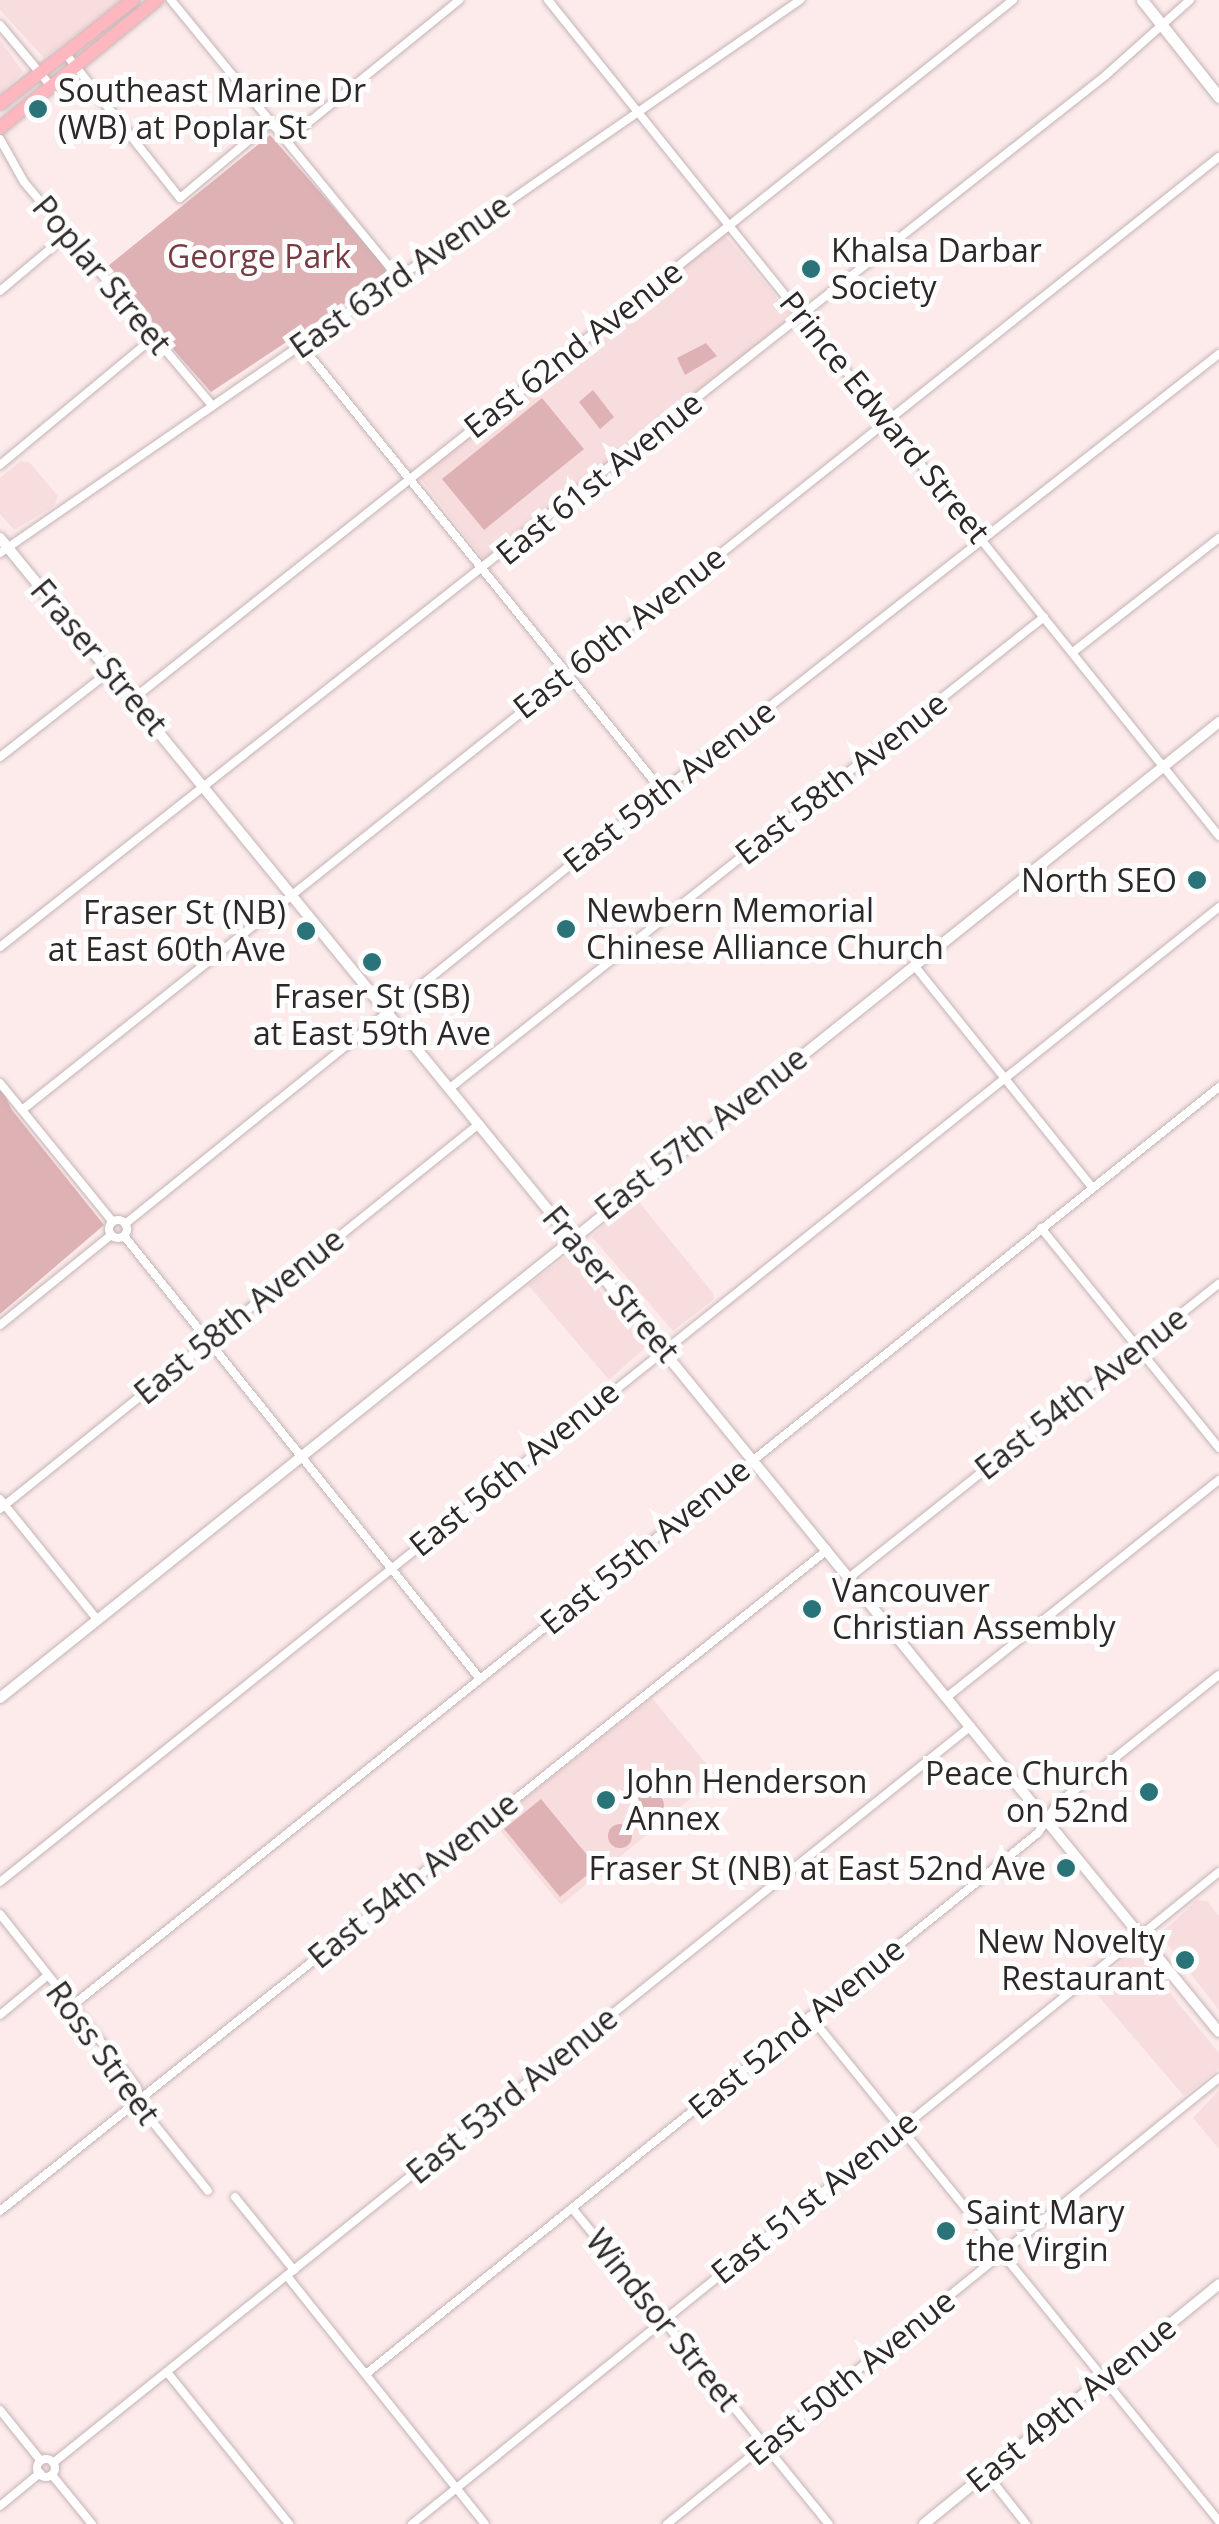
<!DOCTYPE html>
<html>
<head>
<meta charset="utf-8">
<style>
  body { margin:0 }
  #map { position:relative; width:1219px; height:2524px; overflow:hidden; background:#fdebec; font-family:"Open Sans",sans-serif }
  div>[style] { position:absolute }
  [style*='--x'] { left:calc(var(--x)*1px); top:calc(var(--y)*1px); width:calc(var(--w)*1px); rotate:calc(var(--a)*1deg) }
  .built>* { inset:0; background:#f8ddde }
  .green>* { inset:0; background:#deb1b4 }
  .round { border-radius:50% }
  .roads { filter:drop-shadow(0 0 2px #c5b4b5) drop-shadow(0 0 2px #c5b4b5) }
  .minor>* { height:8px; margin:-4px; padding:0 4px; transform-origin:4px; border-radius:4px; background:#fff }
  .minor>.ring { margin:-4px; padding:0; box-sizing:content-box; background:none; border:8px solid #fff; border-radius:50% }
  .tertiary>* { height:10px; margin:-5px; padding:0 5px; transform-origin:5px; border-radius:5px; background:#fff }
  .secondary>* { height:11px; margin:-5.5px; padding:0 5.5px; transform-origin:5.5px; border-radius:5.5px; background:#fff }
  .primary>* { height:12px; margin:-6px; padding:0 6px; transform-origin:6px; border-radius:6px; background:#feb6bf }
  .dots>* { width:28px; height:28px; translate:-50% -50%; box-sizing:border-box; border:5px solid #fdfdfd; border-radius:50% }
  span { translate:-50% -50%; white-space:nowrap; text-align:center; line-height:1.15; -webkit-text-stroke:10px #fdfdfd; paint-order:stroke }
  .poi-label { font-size:32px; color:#2d2727 }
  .left { translate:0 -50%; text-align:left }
  .right { translate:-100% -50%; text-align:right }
  .park-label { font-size:32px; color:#773c43 }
  .street-label { font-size:32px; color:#2d2727 }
</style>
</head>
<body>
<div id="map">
  <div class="built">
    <div style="clip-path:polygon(0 0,121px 0,44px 58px,0 10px)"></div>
    <div style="clip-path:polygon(0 40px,23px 72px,0 94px)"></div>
    <div style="clip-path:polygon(724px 234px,792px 316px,486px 562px,419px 477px)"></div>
    <div style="clip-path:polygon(21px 461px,29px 462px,58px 496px,54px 506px,14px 530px,0 514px,0 478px)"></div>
    <div style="clip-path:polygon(635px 1197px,713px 1293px,714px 1299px,673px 1331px,592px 1237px)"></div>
    <div style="clip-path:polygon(570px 1254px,646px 1347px,609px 1380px,528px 1285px)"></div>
    <div style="clip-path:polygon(652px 1698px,717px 1777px,561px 1905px,494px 1823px)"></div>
    <div style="clip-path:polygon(1197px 1900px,1207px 1901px,1219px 1916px,1219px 2010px,1160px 1935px)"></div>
    <div style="clip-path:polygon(1131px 1953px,1139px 1955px,1219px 2053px,1219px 2068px,1184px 2096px,1094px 1991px,1093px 1985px)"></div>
    <div style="clip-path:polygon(1219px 2090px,1219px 2149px,1193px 2118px)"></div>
  </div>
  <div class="green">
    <div style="clip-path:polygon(270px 135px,385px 266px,386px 276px,211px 392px,103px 270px)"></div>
    <div style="clip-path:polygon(706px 343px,717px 356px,685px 375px,677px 358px)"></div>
    <div style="clip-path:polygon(593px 390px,614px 417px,600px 429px,579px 402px)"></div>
    <div style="clip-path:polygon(542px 398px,584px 449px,484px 530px,442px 479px)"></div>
    <div style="clip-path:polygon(0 1085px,12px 1110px,104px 1225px,0 1314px)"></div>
    <div class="round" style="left:636px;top:1792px;width:28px;height:28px"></div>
    <div style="clip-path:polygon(541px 1799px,597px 1867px,560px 1897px,504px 1829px)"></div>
    <div class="round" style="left:608px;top:1824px;width:24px;height:24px"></div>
  </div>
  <div class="roads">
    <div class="minor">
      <div style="--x:171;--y:0;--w:358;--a:50.7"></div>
      <div style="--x:548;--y:0;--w:1072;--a:51.25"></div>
      <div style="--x:0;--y:25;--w:78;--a:50.2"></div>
      <div style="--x:65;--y:53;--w:185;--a:51.6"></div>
      <div style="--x:180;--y:198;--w:119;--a:-39.9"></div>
      <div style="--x:0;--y:139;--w:49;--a:60.8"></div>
      <div style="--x:24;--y:182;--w:292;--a:49.9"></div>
      <div style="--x:287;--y:140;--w:222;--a:-39.1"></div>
      <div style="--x:0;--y:291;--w:89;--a:-40"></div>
      <div style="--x:301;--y:345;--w:574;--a:51.01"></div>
      <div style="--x:0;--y:465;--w:200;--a:-39.7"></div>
      <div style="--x:0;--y:553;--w:973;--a:-34.65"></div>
      <div style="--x:1073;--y:652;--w:185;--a:-38"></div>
      <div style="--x:133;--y:699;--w:1124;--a:-38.46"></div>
      <div style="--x:0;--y:757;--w:140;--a:-38"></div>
      <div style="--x:0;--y:947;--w:1408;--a:-38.25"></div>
      <div style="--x:1106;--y:75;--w:113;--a:-41.8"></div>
      <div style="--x:914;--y:965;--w:285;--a:51.3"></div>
      <div style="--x:0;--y:1083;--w:179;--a:50.9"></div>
      <div style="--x:450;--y:1088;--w:758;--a:-38.41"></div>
      <div style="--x:22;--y:1110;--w:1530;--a:-38.53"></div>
      <div class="ring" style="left:109px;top:1220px;width:10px;height:10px"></div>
      <div style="--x:125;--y:1224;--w:690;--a:-38.88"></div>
      <div style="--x:662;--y:791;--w:708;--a:-38.12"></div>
      <div style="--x:1041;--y:1228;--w:283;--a:51"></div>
      <div style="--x:124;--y:1236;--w:568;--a:51.21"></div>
      <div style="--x:0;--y:1325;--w:143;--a:-39"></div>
      <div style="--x:0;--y:1499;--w:154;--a:51.1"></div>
      <div style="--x:0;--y:1509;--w:615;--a:-38.79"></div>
      <div style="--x:850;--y:1577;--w:471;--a:-38.5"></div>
      <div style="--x:947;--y:1697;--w:348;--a:-38.6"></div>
      <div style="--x:0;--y:1882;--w:1561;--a:-38.65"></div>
      <div style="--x:0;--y:1914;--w:219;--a:51.7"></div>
      <div style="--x:136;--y:2086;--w:26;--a:72"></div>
      <div style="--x:144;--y:2111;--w:102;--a:51.3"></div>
      <div style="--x:72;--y:2006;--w:1470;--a:-38.7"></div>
      <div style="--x:0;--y:2015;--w:61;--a:-39.7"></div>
      <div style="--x:810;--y:2016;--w:650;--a:51"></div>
      <div style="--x:235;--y:2197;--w:94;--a:51.1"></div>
      <div style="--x:572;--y:2208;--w:407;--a:50.9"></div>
      <div style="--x:0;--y:2211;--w:1059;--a:-38.63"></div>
      <div style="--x:287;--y:2276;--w:317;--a:51.4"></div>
      <div style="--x:167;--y:2372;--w:195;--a:51.2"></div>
      <div style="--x:366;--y:2374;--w:863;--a:-38.84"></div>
      <div style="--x:1038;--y:1833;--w:33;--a:-57"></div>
      <div style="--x:1056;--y:1805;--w:208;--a:-38.6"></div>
      <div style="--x:0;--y:2410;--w:65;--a:51.2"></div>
      <div class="ring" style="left:37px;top:2459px;width:10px;height:10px"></div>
      <div style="--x:53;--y:2463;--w:1177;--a:-38.76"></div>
      <div style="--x:986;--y:2473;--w:65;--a:51.9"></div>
      <div style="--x:52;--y:2475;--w:63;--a:50.8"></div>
      <div style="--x:0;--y:2506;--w:52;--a:-39.5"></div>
      <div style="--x:412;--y:2524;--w:1037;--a:-38.94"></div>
      <div style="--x:667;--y:2524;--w:710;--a:-38.94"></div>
    </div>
    <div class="tertiary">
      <div style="--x:0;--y:538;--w:1928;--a:50.79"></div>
      <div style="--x:0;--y:1698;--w:1562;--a:-38.68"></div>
      <div style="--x:924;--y:2524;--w:380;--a:-39.1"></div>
    </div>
    <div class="secondary">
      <div style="--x:1142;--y:0;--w:124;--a:51.6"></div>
    </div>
    <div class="primary">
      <div style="--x:0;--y:104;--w:169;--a:-38"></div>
      <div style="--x:0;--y:128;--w:203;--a:-39.2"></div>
    </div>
  </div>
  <div class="dots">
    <div style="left:38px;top:109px;background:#2a7479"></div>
    <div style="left:811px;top:269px;background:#2a7479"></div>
    <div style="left:1197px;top:880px;background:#2a7479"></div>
    <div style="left:566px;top:929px;background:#2a7479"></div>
    <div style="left:306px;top:931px;background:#2a7479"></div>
    <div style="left:372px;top:962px;background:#2a7479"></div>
    <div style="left:812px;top:1609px;background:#2a7479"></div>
    <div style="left:1149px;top:1792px;background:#2a7479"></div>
    <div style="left:606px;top:1800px;background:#2a7479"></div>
    <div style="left:1066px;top:1868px;background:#2a7479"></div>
    <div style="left:1185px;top:1960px;background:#2a7479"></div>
    <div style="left:946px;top:2231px;background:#2a7479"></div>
  </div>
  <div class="poi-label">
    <span class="left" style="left:58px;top:109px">Southeast Marine Dr<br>(WB) at Poplar St</span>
    <span class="left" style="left:831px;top:269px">Khalsa Darbar<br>Society</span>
    <span class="right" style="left:1177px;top:880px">North SEO</span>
    <span class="left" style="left:586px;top:929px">Newbern Memorial<br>Chinese Alliance Church</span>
    <span class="right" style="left:286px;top:931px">Fraser St (NB)<br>at East 60th Ave</span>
    <span style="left:372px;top:1015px">Fraser St (SB)<br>at East 59th Ave</span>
    <span class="left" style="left:832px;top:1609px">Vancouver<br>Christian Assembly</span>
    <span class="right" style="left:1129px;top:1792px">Peace Church<br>on 52nd</span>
    <span class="left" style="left:626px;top:1800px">John Henderson<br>Annex</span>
    <span class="right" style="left:1046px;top:1868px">Fraser St (NB) at East 52nd Ave</span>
    <span class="right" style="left:1165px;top:1960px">New Novelty<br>Restaurant</span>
    <span class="left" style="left:966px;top:2231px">Saint Mary<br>the Virgin</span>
  </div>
  <div class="park-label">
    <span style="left:259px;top:256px">George Park</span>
  </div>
  <div class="street-label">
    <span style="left:102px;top:275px;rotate:50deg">Poplar Street</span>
    <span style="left:400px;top:276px;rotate:-35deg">East 63rd Avenue</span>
    <span style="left:573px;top:349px;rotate:-38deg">East 62nd Avenue</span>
    <span style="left:885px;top:417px;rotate:51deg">Prince Edward Street</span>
    <span style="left:599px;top:478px;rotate:-39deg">East 61st Avenue</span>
    <span style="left:619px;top:632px;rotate:-38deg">East 60th Avenue</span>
    <span style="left:99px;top:657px;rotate:50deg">Fraser Street</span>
    <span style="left:841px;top:778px;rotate:-38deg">East 58th Avenue</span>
    <span style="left:669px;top:786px;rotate:-38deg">East 59th Avenue</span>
    <span style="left:701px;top:1133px;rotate:-38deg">East 57th Avenue</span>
    <span style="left:611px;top:1284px;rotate:50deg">Fraser Street</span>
    <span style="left:239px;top:1316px;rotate:-39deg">East 58th Avenue</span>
    <span style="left:1081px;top:1393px;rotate:-38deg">East 54th Avenue</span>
    <span style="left:514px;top:1468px;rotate:-39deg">East 56th Avenue</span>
    <span style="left:645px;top:1546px;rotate:-39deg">East 55th Avenue</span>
    <span style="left:413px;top:1880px;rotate:-39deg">East 54th Avenue</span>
    <span style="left:796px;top:2028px;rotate:-39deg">East 52nd Avenue</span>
    <span style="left:103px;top:2053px;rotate:54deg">Ross Street</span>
    <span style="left:512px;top:2095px;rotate:-39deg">East 53rd Avenue</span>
    <span style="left:814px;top:2197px;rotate:-39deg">East 51st Avenue</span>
    <span style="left:663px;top:2320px;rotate:51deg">Windsor Street</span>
    <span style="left:850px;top:2377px;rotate:-39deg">East 50th Avenue</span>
    <span style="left:1071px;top:2404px;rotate:-39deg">East 49th Avenue</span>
  </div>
</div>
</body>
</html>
